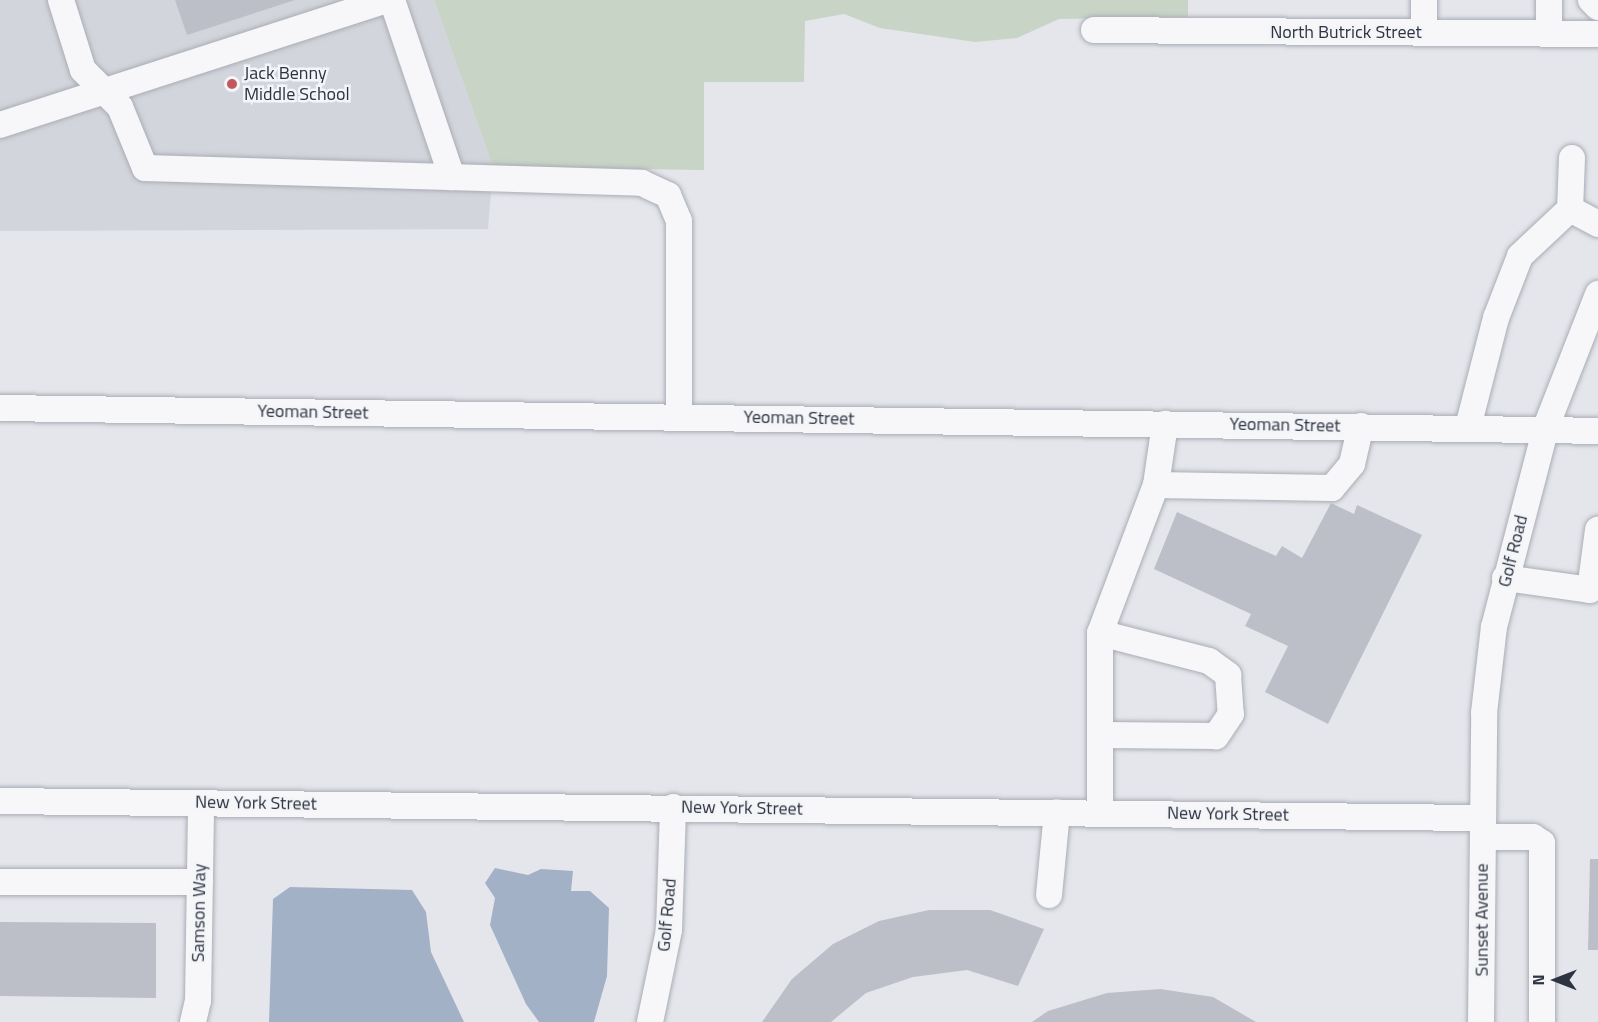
<!DOCTYPE html>
<html>
<head>
<meta charset="utf-8">
<style>
  body { margin:0 }
  #map { position:relative; width:1598px; height:1022px; overflow:hidden; background:#e4e6eb; font-family:"Titillium Web",sans-serif }
  div>[style] { position:absolute }
  [style*='--x'] { left:calc(var(--x)*1px); top:calc(var(--y)*1px); width:calc(var(--w)*1px); rotate:calc(var(--a)*1deg) }
  .built>* { inset:0; background:#d3d5dc }
  .green>* { inset:0; background:#c8d4c6 }
  .water>* { inset:0; background:#a3b1c7 }
  .building>* { inset:0; background:#bcbfc7 }
  .roads { filter:drop-shadow(0 0 2px #a9adb5) drop-shadow(0 0 2px #a9adb5) }
  .minor>* { height:26px; margin:-13px; padding:0 13px; transform-origin:13px; border-radius:13px; background:#f7f7f9 }
  .dots>* { width:16px; height:16px; translate:-50% -50%; box-sizing:border-box; border:3px solid #f4f5f8; border-radius:50% }
  span { translate:-50% -50%; white-space:nowrap; text-align:center; line-height:1.15; -webkit-text-stroke:5px #f4f5f8; paint-order:stroke }
  .street-label { font-size:18px; color:#2d3341 }
  .poi-label { font-size:18px; color:#2d3341 }
  .left { translate:0 -50%; text-align:left }
  .north { position:absolute; left:1526px; top:950px; width:60px; height:60px; -webkit-text-stroke:4px #f4f5f8; paint-order:stroke; rotate:270deg; font-size:16px; font-weight:700; line-height:24px; text-align:center; color:#2d3341 }
  .north::after { content:''; display:block; margin:auto; width:21px; height:27px; background:#2d3341; clip-path:polygon(50% 0,100% 100%,50% 72%,0 100%) }
</style>
</head>
<body>
<div id="map">
  <div class="built">
    <div style="clip-path:polygon(0 0,434px 0,493px 167px,488px 229px,0 231px)"></div>
  </div>
  <div class="green">
    <div style="clip-path:polygon(434px 0,1188px 0,1188px 17px,1059px 19px,1017px 38px,975px 42px,880px 28px,844px 14px,805px 21px,804px 82px,704px 82px,704px 170px,493px 167px)"></div>
  </div>
  <div class="water">
    <div style="clip-path:polygon(495px 868px,528px 875px,541px 869px,573px 871px,571px 891px,590px 891px,609px 908px,607px 976px,594px 1022px,539px 1022px,526px 1004px,490px 925px,495px 898px,485px 883px)"></div>
    <div style="clip-path:polygon(290px 887px,412px 890px,426px 912px,431px 952px,464px 1022px,269px 1022px,273px 899px)"></div>
  </div>
  <div class="building">
    <div style="clip-path:polygon(175px 0,295px 0,187px 35px)"></div>
    <div style="clip-path:polygon(1331px 503px,1354px 514px,1357px 505px,1422px 535px,1328px 724px,1265px 692px,1288px 646px,1245px 626px,1251px 614px,1154px 569px,1177px 512px,1276px 556px,1282px 546px,1302px 558px)"></div>
    <div style="clip-path:polygon(1590px 859px,1598px 859px,1598px 950px,1588px 950px)"></div>
    <div style="clip-path:polygon(929px 910px,990px 910px,1044px 929px,1018px 986px,967px 970px,913px 977px,866px 993px,831px 1022px,762px 1022px,792px 979px,833px 944px,879px 921px)"></div>
    <div style="clip-path:polygon(0 922px,156px 923px,156px 998px,0 996px)"></div>
    <div style="clip-path:polygon(1160px 989px,1213px 997px,1256px 1022px,1032px 1022px,1048px 1011px,1107px 993px)"></div>
  </div>
  <div class="roads">
    <div class="minor">
      <div style="--x:61;--y:0;--w:73;--a:72.6"></div>
      <div style="--x:83;--y:70;--w:52;--a:45"></div>
      <div style="--x:120;--y:107;--w:66;--a:67.7"></div>
      <div style="--x:145;--y:168;--w:497;--a:1.7"></div>
      <div style="--x:642;--y:183;--w:29;--a:25"></div>
      <div style="--x:668;--y:195;--w:28;--a:67"></div>
      <div style="--x:679;--y:221;--w:195;--a:90"></div>
      <div style="--x:392;--y:0;--w:187;--a:71.3"></div>
      <div style="--x:1591;--y:0;--w:10;--a:45"></div>
      <div style="--x:1094;--y:30;--w:504;--a:0.45"></div>
      <div style="--x:1424;--y:32;--w:32;--a:-90"></div>
      <div style="--x:1549;--y:33;--w:33;--a:-90"></div>
      <div style="--x:0;--y:125;--w:406;--a:-17.9"></div>
      <div style="--x:1572;--y:158;--w:51;--a:92.2"></div>
      <div style="--x:1570;--y:209;--w:32;--a:28"></div>
      <div style="--x:0;--y:408;--w:1598;--a:0.82"></div>
      <div style="--x:1468;--y:427;--w:113;--a:-75.6"></div>
      <div style="--x:1496;--y:318;--w:66;--a:-68.8"></div>
      <div style="--x:1520;--y:256;--w:69;--a:-43.2"></div>
      <div style="--x:1156;--y:485;--w:176;--a:1"></div>
      <div style="--x:1332;--y:488;--w:31;--a:-50"></div>
      <div style="--x:1352;--y:464;--w:39;--a:-77"></div>
      <div style="--x:1505;--y:578;--w:86;--a:8"></div>
      <div style="--x:1590;--y:590;--w:61;--a:-82.4"></div>
      <div style="--x:1100;--y:633;--w:113;--a:14.4"></div>
      <div style="--x:1209;--y:661;--w:24;--a:36"></div>
      <div style="--x:1228;--y:675;--w:39;--a:86"></div>
      <div style="--x:1231;--y:714;--w:27;--a:124"></div>
      <div style="--x:1216;--y:736;--w:115;--a:-179.5"></div>
      <div style="--x:0;--y:801;--w:1483;--a:0.66"></div>
      <div style="--x:1100;--y:812;--w:179;--a:-90"></div>
      <div style="--x:1100;--y:633;--w:158;--a:-69.3"></div>
      <div style="--x:1156;--y:485;--w:62;--a:-81.6"></div>
      <div style="--x:1483;--y:837;--w:50;--a:0"></div>
      <div style="--x:1533;--y:837;--w:11;--a:34"></div>
      <div style="--x:1542;--y:843;--w:179;--a:90"></div>
      <div style="--x:0;--y:882;--w:200;--a:0"></div>
      <div style="--x:1049;--y:895;--w:83;--a:-84.5"></div>
      <div style="--x:193;--y:1022;--w:22;--a:-77"></div>
      <div style="--x:198;--y:1001;--w:198;--a:-89.1"></div>
      <div style="--x:650;--y:1022;--w:94;--a:-78.3"></div>
      <div style="--x:669;--y:930;--w:123;--a:-88.1"></div>
      <div style="--x:1481;--y:1022;--w:309;--a:-89.4"></div>
      <div style="--x:1484;--y:713;--w:87;--a:-83.4"></div>
      <div style="--x:1494;--y:627;--w:207;--a:-75.4"></div>
      <div style="--x:1546;--y:427;--w:143;--a:-68.6"></div>
    </div>
  </div>
  <div class="dots">
    <div style="left:232px;top:84px;background:#c2575d"></div>
  </div>
  <div class="street-label">
    <span style="left:1346px;top:32px">North Butrick Street</span>
    <span style="left:313px;top:412px;rotate:1deg">Yeoman Street</span>
    <span style="left:799px;top:418px;rotate:1deg">Yeoman Street</span>
    <span style="left:1285px;top:425px;rotate:1deg">Yeoman Street</span>
    <span style="left:1513px;top:551px;rotate:-76deg">Golf Road</span>
    <span style="left:256px;top:803px;rotate:1deg">New York Street</span>
    <span style="left:742px;top:808px;rotate:1deg">New York Street</span>
    <span style="left:1228px;top:814px;rotate:1deg">New York Street</span>
    <span style="left:199px;top:913px;rotate:-89deg">Samson Way</span>
    <span style="left:667px;top:915px;rotate:-85deg">Golf Road</span>
    <span style="left:1482px;top:920px;rotate:-90deg">Sunset Avenue</span>
  </div>
  <div class="poi-label">
    <span class="left" style="left:244px;top:84px">Jack Benny<br>Middle School</span>
  </div>
  <div class="north">N</div>
</div>
</body>
</html>
